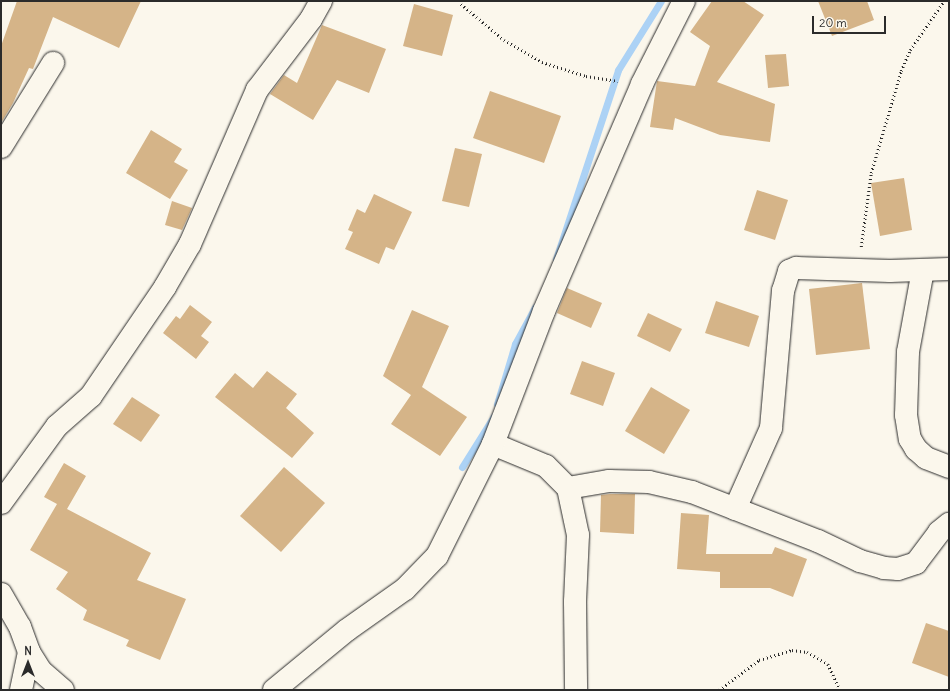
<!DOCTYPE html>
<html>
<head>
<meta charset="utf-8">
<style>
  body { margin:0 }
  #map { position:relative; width:950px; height:691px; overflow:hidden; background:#fbf7ec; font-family:Delius,sans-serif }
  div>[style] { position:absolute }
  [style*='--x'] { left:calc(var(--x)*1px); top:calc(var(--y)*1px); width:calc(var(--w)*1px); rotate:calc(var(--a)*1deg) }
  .stream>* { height:7px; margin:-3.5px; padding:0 3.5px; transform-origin:3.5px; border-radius:3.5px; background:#acd2f5 }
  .building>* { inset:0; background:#d5b488 }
  .path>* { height:2.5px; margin-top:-1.25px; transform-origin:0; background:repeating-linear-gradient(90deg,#2b2b2b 0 1px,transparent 0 4px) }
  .roads { filter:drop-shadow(0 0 1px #2b2b2b) drop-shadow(0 0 1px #2b2b2b) }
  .minor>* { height:22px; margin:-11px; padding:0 11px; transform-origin:11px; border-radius:11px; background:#fbf7ec }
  span { translate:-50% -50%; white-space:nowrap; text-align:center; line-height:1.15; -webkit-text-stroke:3.5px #fbf7ec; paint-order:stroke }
  .frame { position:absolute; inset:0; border:2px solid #2b2b2b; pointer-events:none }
  .north { position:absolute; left:8px; top:643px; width:40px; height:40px; -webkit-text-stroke:3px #fbf7ec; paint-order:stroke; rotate:0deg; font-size:11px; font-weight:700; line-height:16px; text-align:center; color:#2b2b2b }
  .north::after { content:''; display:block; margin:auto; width:14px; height:18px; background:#2b2b2b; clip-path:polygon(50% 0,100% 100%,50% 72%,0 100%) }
  .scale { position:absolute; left:812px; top:16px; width:74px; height:18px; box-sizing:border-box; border:2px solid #2b2b2b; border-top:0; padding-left:5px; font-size:12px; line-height:14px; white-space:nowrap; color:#2b2b2b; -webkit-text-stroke:3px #fbf7ec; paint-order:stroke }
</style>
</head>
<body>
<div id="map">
  <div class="stream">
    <div style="--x:556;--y:259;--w:199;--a:-71.8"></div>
    <div style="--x:618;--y:70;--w:81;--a:-58.1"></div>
    <div style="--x:497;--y:404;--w:63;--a:-73.3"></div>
    <div style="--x:515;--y:344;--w:42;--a:-61.6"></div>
    <div style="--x:462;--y:467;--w:60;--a:-57.9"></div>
  </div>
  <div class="building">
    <div style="clip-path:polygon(17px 1px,141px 1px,119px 48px,53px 17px,33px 69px,29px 68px,13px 103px,1px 123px,1px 46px)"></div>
    <div style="clip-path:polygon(712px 1px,743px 1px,764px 15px,717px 82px,775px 104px,770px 142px,720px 135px,675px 118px,673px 130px,650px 127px,657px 81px,695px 86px,710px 46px,690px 32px)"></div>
    <div style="clip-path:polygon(818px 1px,867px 1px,874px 20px,832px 36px)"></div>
    <div style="clip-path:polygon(414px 4px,453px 15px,442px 56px,403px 46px)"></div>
    <div style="clip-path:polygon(322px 25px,386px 49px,369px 93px,337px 80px,313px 120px,270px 94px,284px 75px,297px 83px)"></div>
    <div style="clip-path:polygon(786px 54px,789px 86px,768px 88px,765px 55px)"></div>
    <div style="clip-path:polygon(490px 91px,561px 116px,544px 163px,473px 138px)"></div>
    <div style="clip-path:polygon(151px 130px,182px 149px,174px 162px,188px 170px,170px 199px,126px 173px)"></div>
    <div style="clip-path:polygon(455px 148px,482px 154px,469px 207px,442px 201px)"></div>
    <div style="clip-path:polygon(904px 178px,912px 230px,880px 236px,871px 183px)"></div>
    <div style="clip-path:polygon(757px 190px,788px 200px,775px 240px,744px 230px)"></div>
    <div style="clip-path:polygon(374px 194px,412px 212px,394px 250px,386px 247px,379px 264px,345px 249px,353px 232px,348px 230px,357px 209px,365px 213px)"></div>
    <div style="clip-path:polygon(172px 201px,192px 208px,182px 230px,165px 225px)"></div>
    <div style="clip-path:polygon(862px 283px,870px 349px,816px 355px,809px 289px)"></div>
    <div style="clip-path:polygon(567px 288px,602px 303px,591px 328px,557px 313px)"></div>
    <div style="clip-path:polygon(716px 301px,759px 316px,749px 347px,705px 333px)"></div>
    <div style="clip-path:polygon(190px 305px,212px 322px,201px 336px,209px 342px,196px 359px,163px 333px,176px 316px,180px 319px)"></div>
    <div style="clip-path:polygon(412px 310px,449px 326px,422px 387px,467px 417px,440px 456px,391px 424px,411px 395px,383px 376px)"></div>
    <div style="clip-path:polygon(648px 313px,682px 329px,670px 352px,637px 336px)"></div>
    <div style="clip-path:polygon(582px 361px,615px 373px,603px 406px,570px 394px)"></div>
    <div style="clip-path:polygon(267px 371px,297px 394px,286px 408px,314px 433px,292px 458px,215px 397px,235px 373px,253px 388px)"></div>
    <div style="clip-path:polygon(651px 387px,690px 410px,664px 454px,625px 431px)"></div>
    <div style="clip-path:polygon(132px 397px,160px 415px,141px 442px,113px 424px)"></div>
    <div style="clip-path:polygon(64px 463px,86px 476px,67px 509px,151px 553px,137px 580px,186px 599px,160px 660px,126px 646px,129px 640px,83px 620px,87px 610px,56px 589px,68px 572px,30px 550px,57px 504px,44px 497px)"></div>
    <div style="clip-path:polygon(284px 467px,325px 503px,281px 552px,240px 516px)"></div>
    <div style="clip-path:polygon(610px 494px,635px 494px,634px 534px,600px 532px,601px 495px)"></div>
    <div style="clip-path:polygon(681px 513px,709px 515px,706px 554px,772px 554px,775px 547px,807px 559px,793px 597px,770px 588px,720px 588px,720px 572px,677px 569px)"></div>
    <div style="clip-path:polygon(926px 623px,949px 631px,949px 677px,912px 663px)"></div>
  </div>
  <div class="path">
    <div style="--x:461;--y:4;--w:56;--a:39.9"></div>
    <div style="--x:504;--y:40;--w:44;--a:30.1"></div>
    <div style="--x:542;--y:62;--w:46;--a:17.7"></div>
    <div style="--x:586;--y:76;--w:32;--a:9"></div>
    <div style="--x:861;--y:247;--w:75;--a:-82.3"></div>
    <div style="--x:871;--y:173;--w:106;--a:-73.6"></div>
    <div style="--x:901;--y:71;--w:23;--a:-67"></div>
    <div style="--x:910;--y:50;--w:60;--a:-55.2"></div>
    <div style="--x:719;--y:690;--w:50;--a:-36.9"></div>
    <div style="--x:759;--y:660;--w:34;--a:-17"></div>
    <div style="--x:792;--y:650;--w:15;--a:8"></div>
    <div style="--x:807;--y:652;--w:24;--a:30"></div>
    <div style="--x:828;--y:664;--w:29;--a:65"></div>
  </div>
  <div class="roads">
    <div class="minor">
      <div style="--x:1;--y:147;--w:99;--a:-58.2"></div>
      <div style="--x:923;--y:270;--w:83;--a:100.4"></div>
      <div style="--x:908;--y:352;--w:63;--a:91.8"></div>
      <div style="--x:906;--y:415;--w:24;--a:81"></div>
      <div style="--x:910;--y:439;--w:12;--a:59"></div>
      <div style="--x:916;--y:449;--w:13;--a:42"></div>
      <div style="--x:926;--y:458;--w:25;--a:21"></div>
      <div style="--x:493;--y:444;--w:57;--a:22.5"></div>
      <div style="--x:546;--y:466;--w:31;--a:45"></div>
      <div style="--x:568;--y:488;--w:48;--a:78"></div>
      <div style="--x:578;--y:535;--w:67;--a:92.6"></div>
      <div style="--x:575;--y:602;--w:88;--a:89.3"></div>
      <div style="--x:568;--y:488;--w:42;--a:-9.7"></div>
      <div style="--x:609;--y:481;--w:40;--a:1.4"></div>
      <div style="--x:649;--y:482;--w:44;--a:13.1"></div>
      <div style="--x:692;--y:492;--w:135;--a:21.3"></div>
      <div style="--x:818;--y:541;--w:47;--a:25.5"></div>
      <div style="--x:860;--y:561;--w:25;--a:16"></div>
      <div style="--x:884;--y:568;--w:14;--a:4"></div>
      <div style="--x:898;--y:569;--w:19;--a:-18"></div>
      <div style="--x:916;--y:563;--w:39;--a:-53"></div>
      <div style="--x:939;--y:532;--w:13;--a:-39"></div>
      <div style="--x:1;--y:503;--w:95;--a:-54"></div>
      <div style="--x:57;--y:426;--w:45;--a:-41.4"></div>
      <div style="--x:91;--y:396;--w:132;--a:-55.8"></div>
      <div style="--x:165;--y:287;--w:50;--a:-59.8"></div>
      <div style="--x:190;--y:244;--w:168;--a:-66.5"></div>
      <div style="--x:257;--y:90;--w:89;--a:-52.7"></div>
      <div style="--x:311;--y:19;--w:21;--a:-61"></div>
      <div style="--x:735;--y:509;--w:89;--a:-66"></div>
      <div style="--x:771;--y:428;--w:138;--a:-85"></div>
      <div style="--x:783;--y:291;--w:21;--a:-73"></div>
      <div style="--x:789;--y:271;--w:8;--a:-23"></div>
      <div style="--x:796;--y:268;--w:94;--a:1.8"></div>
      <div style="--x:890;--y:271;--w:59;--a:-1.9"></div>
      <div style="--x:1;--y:594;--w:38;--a:60"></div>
      <div style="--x:20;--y:627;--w:27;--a:70"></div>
      <div style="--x:29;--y:652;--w:22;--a:58"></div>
      <div style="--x:41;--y:671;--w:29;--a:41"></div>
      <div style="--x:21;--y:690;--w:39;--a:-78"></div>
      <div style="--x:274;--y:690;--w:94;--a:-39.4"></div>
      <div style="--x:347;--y:630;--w:71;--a:-35.3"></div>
      <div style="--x:405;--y:589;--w:46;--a:-45.9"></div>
      <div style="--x:437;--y:556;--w:125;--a:-63.4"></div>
      <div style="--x:493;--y:444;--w:142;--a:-69"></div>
      <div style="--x:544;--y:311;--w:247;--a:-66.6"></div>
      <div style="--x:642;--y:84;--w:93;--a:-63.2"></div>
    </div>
  </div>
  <div class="frame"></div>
  <div class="north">N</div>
  <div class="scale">20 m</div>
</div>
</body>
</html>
